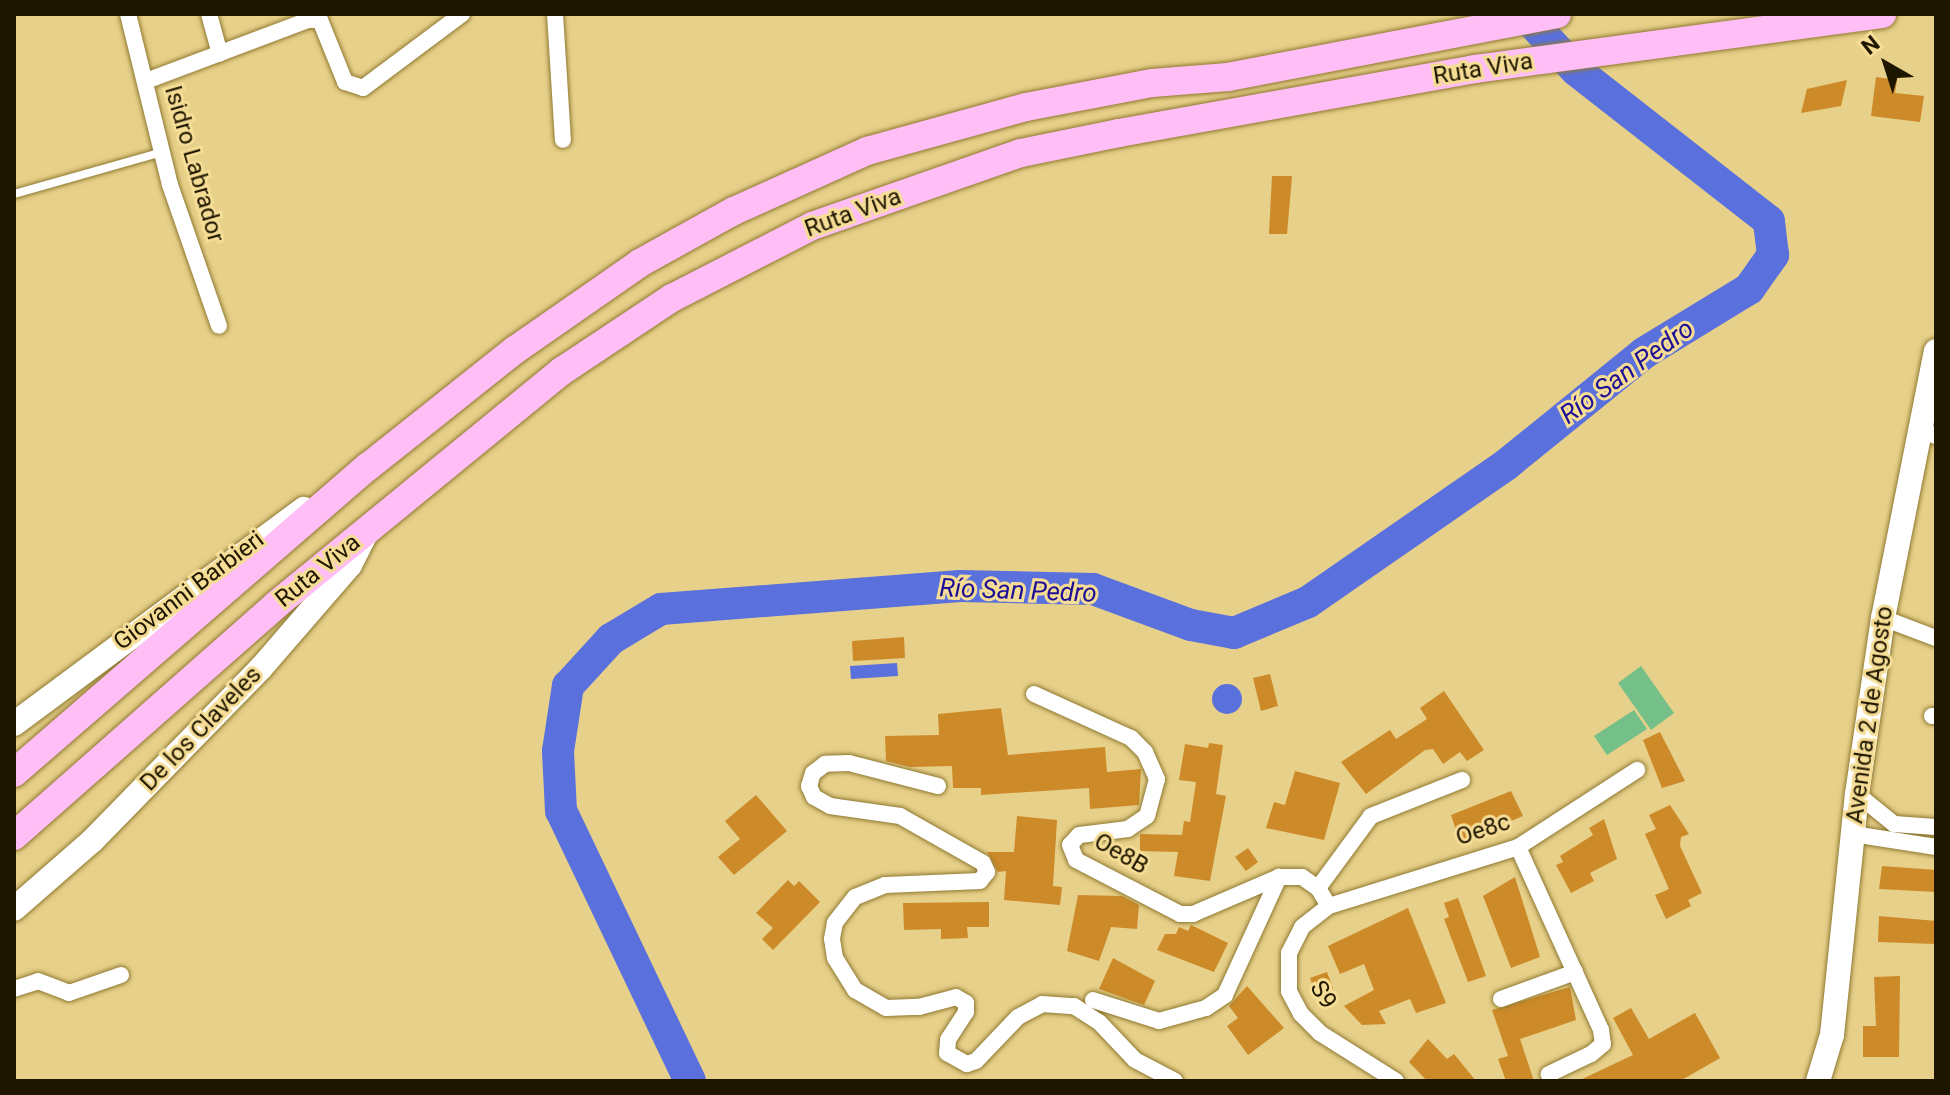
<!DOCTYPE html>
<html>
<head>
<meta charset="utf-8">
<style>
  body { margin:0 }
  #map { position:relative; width:1950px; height:1095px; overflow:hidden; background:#e7d089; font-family:Roboto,sans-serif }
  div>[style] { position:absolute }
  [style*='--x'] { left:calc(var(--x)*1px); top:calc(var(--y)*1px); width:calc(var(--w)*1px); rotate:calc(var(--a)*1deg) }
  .green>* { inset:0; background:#75c089 }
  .water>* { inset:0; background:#5a70dd }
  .round { border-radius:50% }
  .river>* { height:32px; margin:-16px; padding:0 16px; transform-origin:16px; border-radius:16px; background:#5a70dd }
  .building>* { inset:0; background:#cc8a29 }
  .roads { filter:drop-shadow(0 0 2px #8f7932) drop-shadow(0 0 2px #8f7932) }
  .service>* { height:8px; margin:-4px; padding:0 4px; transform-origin:4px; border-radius:4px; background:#fff }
  .minor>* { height:16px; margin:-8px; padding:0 8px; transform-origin:8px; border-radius:8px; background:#fff }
  .secondary>* { height:24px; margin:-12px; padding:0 12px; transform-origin:12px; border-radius:12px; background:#fff }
  .trunk>* { height:28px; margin:-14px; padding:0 14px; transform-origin:14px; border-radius:14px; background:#ffbef6 }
  span { translate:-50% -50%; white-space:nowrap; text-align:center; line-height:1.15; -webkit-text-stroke:6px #f5dd96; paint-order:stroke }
  .street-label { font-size:24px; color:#1f1600 }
  .water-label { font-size:26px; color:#1d0f95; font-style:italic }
  .frame { position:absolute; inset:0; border:16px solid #1f1600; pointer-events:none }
  .north { position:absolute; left:1846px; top:24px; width:80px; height:80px; -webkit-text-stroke:6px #f5dd96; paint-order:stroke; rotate:321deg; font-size:22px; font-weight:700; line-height:32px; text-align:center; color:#1f1600 }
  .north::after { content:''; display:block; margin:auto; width:28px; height:36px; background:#1f1600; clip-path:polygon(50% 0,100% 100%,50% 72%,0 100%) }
</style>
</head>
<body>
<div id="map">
  <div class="green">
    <div style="clip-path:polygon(1641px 666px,1674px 713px,1651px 730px,1618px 683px)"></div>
    <div style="clip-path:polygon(1634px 710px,1647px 729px,1607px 755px,1594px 736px)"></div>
  </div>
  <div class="water">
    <div style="clip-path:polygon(897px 663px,898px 676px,851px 679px,850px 666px)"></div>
    <div class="round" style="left:1212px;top:684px;width:30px;height:30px"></div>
  </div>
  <div class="river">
    <div style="--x:690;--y:1081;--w:299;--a:-115.5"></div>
    <div style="--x:561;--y:811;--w:60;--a:-92.9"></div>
    <div style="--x:558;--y:751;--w:66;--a:-81.3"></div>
    <div style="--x:568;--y:686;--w:64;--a:-47.5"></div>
    <div style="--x:611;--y:639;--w:58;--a:-31"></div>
    <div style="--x:661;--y:609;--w:300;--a:-4.4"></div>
    <div style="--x:960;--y:586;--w:133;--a:1.3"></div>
    <div style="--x:1093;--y:589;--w:104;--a:20.2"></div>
    <div style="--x:1191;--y:625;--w:44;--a:10.5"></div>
    <div style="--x:1234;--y:633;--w:80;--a:-22.7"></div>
    <div style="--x:1308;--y:602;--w:242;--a:-34.7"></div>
    <div style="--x:1507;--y:464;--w:176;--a:-39"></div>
    <div style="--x:1644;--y:353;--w:123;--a:-31.4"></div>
    <div style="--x:1749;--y:289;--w:42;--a:-54.8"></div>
    <div style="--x:1773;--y:255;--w:34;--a:-97"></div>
    <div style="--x:1769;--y:221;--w:245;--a:-142"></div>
    <div style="--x:1576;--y:70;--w:76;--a:-132.9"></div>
  </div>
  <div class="building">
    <div style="clip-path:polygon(1876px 77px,1897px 80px,1895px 93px,1924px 96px,1920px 122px,1871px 116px)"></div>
    <div style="clip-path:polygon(1847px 80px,1841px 106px,1801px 113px,1807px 89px)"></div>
    <div style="clip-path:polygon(1272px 176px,1292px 176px,1287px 234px,1269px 234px)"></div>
    <div style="clip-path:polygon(904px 637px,905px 658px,853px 661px,852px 641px)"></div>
    <div style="clip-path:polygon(1270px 674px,1278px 706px,1261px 711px,1253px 678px)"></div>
    <div style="clip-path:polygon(1444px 691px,1484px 750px,1467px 761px,1460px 752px,1443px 764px,1433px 749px,1425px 750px,1366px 794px,1341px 762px,1390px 730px,1396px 739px,1427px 719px,1420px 708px)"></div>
    <div style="clip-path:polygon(1001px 708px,1008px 755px,1105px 747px,1107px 772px,1141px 769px,1139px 805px,1090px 809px,1089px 788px,981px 795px,981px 788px,953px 788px,952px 766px,910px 767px,886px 761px,885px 736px,939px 735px,938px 714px)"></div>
    <div style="clip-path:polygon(1660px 732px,1685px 781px,1662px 788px,1643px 740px)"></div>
    <div style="clip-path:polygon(1209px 743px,1223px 745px,1216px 794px,1226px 796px,1210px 881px,1174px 876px,1178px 852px,1140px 851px,1140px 834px,1182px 835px,1184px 821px,1190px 822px,1196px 782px,1179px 780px,1185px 744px,1208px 748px)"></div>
    <div style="clip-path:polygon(1295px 771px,1340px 783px,1324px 840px,1266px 828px,1274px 802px,1285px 805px)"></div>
    <div style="clip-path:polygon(1511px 791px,1523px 816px,1460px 842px,1451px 815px)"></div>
    <div style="clip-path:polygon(756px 795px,787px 831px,734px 875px,718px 857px,740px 839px,725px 821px)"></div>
    <div style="clip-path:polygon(1670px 805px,1689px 834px,1681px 837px,1680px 846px,1702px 893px,1688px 900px,1691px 906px,1666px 919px,1655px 895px,1669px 889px,1645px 834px,1656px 829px,1649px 815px)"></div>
    <div style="clip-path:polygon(1017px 816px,1057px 820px,1053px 886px,1062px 887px,1060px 905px,1004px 900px,1006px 871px,998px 872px,987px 852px,1014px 852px)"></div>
    <div style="clip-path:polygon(1604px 819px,1617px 859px,1590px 873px,1594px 881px,1571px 893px,1556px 865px,1563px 862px,1560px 856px,1593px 835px,1589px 828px)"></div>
    <div style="clip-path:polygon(1248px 848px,1258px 862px,1246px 871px,1235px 857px)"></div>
    <div style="clip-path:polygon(1882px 866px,1936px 870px,1936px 892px,1879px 889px)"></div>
    <div style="clip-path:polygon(1515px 877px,1540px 957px,1511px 968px,1483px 896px)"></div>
    <div style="clip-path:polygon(788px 880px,794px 886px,799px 881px,820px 902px,773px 950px,762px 939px,773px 928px,756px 913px)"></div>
    <div style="clip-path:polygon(1078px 895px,1122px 896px,1139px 905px,1137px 929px,1111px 927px,1099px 961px,1067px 951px)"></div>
    <div style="clip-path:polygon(1458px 898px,1486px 976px,1468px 982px,1444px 919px,1449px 917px,1444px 903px)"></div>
    <div style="clip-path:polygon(989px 902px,989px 927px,967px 927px,968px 938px,941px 939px,941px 929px,904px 930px,903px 903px)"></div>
    <div style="clip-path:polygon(1408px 908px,1446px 1003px,1416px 1013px,1410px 999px,1379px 1011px,1386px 1024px,1362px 1025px,1344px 1006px,1374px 990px,1364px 964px,1340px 974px,1328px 946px)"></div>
    <div style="clip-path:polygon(1879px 916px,1936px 921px,1936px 944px,1878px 942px)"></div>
    <div style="clip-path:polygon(1191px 925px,1228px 943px,1214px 972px,1157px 950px,1165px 934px,1176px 934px,1179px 927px,1188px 931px)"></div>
    <div style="clip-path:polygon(1113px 958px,1155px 981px,1144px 1005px,1099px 989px)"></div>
    <div style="clip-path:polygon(1327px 972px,1333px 988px,1316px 994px,1310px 978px)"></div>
    <div style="clip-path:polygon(1900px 976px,1899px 1057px,1863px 1057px,1863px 1026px,1876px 1026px,1874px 977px)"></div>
    <div style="clip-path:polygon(1247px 986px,1284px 1028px,1248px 1055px,1227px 1026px,1238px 1018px,1229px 1006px)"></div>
    <div style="clip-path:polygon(1570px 987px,1576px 1020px,1520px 1039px,1534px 1081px,1506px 1081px,1498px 1059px,1508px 1056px,1492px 1010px)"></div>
    <div style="clip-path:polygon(1631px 1008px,1649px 1039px,1695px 1013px,1720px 1058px,1680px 1081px,1578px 1081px,1633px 1055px,1613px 1018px)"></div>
    <div style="clip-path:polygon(1428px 1039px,1447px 1059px,1454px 1054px,1476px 1081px,1427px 1081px,1409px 1062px)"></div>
  </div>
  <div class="roads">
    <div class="service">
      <div style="--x:14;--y:194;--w:154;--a:-15.8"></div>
    </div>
    <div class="minor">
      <div style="--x:128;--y:14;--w:176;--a:76.2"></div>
      <div style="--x:170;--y:185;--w:149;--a:70.8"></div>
      <div style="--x:209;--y:14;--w:41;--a:74.6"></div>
      <div style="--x:555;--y:14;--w:126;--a:86.4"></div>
      <div style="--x:146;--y:81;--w:173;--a:-20.6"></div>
      <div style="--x:308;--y:20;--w:12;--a:0"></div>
      <div style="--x:320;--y:20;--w:67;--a:68"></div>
      <div style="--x:345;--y:82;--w:19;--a:18"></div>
      <div style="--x:363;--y:88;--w:124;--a:-36.8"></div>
      <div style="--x:1917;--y:428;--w:21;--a:23"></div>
      <div style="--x:1883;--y:618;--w:57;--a:20.7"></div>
      <div style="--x:1034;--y:694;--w:107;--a:24.4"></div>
      <div style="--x:1131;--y:738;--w:20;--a:45"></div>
      <div style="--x:1145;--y:752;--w:30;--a:66"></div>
      <div style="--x:1157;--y:779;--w:38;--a:105"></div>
      <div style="--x:1147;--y:816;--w:23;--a:146"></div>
      <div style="--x:1128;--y:829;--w:49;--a:173"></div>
      <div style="--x:1079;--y:835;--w:13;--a:132"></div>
      <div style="--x:1070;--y:845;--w:16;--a:68"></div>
      <div style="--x:1076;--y:860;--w:117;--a:27.4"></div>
      <div style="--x:1180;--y:914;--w:13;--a:0"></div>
      <div style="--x:1193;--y:914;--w:94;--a:-23.3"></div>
      <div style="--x:1279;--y:877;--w:23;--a:0"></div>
      <div style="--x:1302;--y:877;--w:19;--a:35"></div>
      <div style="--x:1318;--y:888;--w:21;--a:59"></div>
      <div style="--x:1932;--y:716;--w:4;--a:0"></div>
      <div style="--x:938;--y:786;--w:92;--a:-165.5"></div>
      <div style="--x:849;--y:763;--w:24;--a:178"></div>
      <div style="--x:825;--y:764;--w:15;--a:143"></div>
      <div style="--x:813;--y:773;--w:14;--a:107"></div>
      <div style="--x:809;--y:786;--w:12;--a:66"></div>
      <div style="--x:814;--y:797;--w:18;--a:29"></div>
      <div style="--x:830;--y:806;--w:71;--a:8.1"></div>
      <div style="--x:900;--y:816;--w:95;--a:29.5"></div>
      <div style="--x:983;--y:863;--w:10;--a:66"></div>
      <div style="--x:987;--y:872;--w:11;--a:128"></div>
      <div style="--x:980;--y:881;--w:95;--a:177.6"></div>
      <div style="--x:885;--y:885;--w:32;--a:158"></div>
      <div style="--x:855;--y:897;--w:33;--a:128"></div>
      <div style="--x:835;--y:923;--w:16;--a:101"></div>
      <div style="--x:832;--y:939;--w:19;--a:81"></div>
      <div style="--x:835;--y:958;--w:38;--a:58"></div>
      <div style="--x:855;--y:990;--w:36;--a:30"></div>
      <div style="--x:886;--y:1008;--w:33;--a:-2"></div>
      <div style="--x:919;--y:1007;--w:38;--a:-15"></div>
      <div style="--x:956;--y:997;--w:12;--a:31"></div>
      <div style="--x:966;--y:1003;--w:9;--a:90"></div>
      <div style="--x:966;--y:1012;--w:33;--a:123"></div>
      <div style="--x:948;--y:1040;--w:13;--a:94"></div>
      <div style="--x:947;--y:1053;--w:23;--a:29"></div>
      <div style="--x:967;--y:1064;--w:9;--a:-18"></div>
      <div style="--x:976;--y:1061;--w:61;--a:-46.3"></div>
      <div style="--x:1018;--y:1017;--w:27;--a:-28"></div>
      <div style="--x:1042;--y:1004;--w:32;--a:4"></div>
      <div style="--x:1074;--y:1006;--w:30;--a:33"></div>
      <div style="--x:1099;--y:1022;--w:52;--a:46.5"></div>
      <div style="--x:1135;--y:1060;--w:45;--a:27.7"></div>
      <div style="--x:1857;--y:794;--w:48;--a:39"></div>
      <div style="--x:1894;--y:824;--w:42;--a:4.1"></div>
      <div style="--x:1853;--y:834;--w:84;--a:8.9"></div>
      <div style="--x:1518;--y:847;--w:201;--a:65.6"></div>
      <div style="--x:1601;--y:1030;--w:14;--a:82"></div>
      <div style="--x:1603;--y:1044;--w:16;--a:140"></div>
      <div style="--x:1591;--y:1054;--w:47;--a:154.5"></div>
      <div style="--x:1318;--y:888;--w:89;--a:-53.6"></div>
      <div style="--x:1371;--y:816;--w:98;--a:-21.6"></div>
      <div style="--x:14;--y:989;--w:25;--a:-18"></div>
      <div style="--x:38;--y:981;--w:33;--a:21"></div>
      <div style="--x:69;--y:993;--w:55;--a:-19.1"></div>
      <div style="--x:1501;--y:999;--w:79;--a:-20"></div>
      <div style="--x:1093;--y:1000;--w:69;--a:17.7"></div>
      <div style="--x:1159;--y:1021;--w:49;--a:-15.5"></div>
      <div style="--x:1206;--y:1008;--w:23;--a:-34"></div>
      <div style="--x:1225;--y:995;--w:130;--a:-65.4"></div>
      <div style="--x:1396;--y:1081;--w:90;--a:-147.7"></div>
      <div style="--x:1320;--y:1033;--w:27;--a:-135"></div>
      <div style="--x:1301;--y:1014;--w:26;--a:-118"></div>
      <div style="--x:1289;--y:991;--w:38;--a:-90"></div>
      <div style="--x:1289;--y:953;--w:29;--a:-63"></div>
      <div style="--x:1302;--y:927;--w:34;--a:-38"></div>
      <div style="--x:1329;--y:906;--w:198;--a:-17.3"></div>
      <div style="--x:1518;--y:847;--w:142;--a:-32.9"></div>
    </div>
    <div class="secondary">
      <div style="--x:14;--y:724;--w:361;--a:-36.6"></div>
      <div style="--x:14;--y:909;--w:103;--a:-41.1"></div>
      <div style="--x:92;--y:841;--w:242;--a:-45.7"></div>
      <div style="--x:261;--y:668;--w:136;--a:-49.2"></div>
      <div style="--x:350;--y:565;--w:36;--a:-63"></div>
      <div style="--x:1818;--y:1081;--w:48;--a:-73.1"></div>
      <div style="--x:1832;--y:1035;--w:242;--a:-84.1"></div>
      <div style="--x:1857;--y:794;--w:178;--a:-81.6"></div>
      <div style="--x:1883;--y:618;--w:272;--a:-78.8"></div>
    </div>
    <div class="trunk">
      <div style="--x:14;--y:773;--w:469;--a:-40.9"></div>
      <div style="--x:369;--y:466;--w:186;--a:-38.5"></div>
      <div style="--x:515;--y:350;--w:152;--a:-34.8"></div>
      <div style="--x:640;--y:263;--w:107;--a:-29"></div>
      <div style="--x:734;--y:211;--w:146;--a:-24.3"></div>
      <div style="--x:867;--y:151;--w:165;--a:-15.5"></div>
      <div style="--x:1026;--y:107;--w:128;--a:-10.8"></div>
      <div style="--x:1152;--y:83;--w:76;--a:-4.5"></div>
      <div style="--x:1228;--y:77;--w:335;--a:-10.8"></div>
      <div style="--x:14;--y:836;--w:351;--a:-41.4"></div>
      <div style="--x:277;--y:604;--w:368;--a:-39.3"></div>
      <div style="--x:562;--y:371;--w:132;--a:-33.6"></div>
      <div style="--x:672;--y:298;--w:157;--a:-27.2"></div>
      <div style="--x:812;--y:226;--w:221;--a:-19.3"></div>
      <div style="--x:1021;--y:153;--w:100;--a:-11.5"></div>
      <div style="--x:1119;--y:133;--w:362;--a:-10.2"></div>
      <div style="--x:1475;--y:69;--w:411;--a:-7.7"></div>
    </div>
  </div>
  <div class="street-label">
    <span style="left:1483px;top:69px;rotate:-9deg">Ruta Viva</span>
    <span style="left:194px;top:164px;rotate:74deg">Isidro Labrador</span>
    <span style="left:853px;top:213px;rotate:-20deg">Ruta Viva</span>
    <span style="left:318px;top:571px;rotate:-39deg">Ruta Viva</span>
    <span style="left:189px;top:591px;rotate:-37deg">Giovanni Barbieri</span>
    <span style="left:1870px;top:715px;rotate:-82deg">Avenida 2 de Agosto</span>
    <span style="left:201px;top:729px;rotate:-46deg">De los Claveles</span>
    <span style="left:1483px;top:830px;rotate:-18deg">Oe8c</span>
    <span style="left:1121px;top:854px;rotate:30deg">Oe8B</span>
    <span style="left:1323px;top:995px;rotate:58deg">S9</span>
  </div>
  <div class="water-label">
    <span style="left:1627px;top:372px;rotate:-36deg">Río San Pedro</span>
    <span style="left:1018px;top:591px;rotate:2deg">Río San Pedro</span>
  </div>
  <div class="frame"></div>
  <div class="north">N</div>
</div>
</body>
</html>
